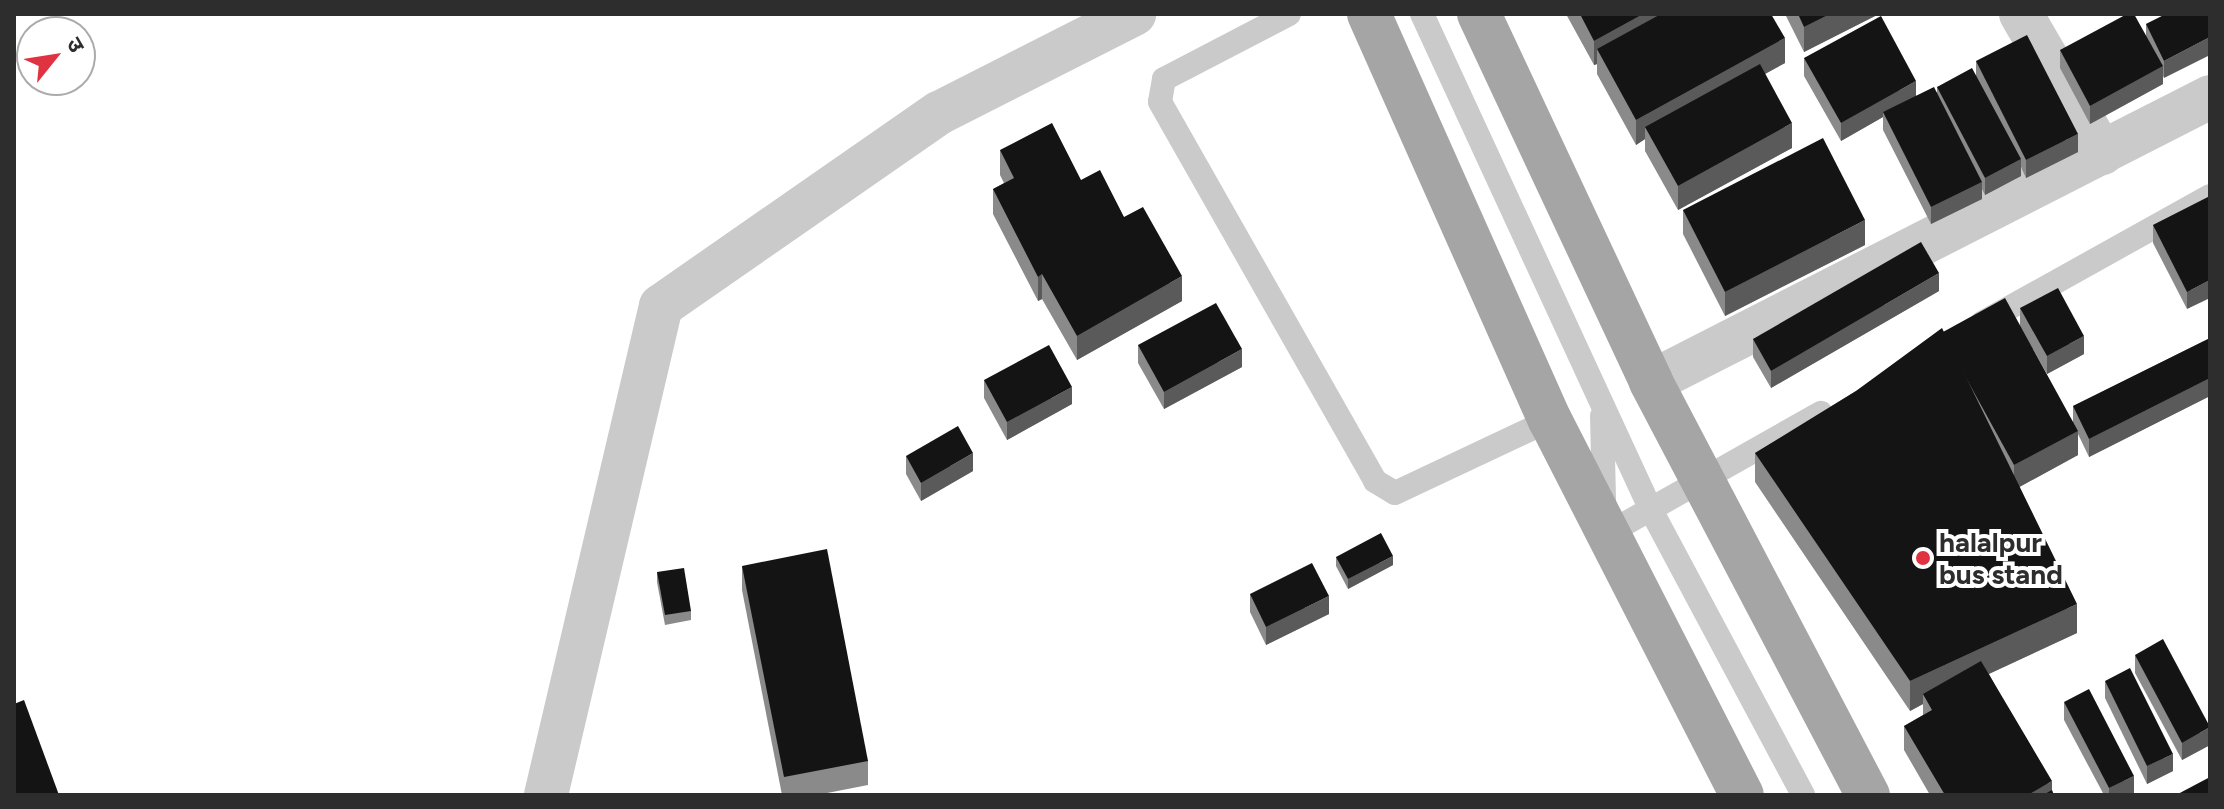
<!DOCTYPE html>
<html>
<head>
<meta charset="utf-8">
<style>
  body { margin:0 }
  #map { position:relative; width:2224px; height:809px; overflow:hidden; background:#fff; font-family:Figtree,"Noto Sans Devanagari",sans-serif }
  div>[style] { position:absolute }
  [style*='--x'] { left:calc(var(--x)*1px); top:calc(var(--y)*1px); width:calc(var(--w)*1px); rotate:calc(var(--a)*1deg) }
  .lane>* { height:24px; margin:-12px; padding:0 12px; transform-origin:12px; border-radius:12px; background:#cacaca }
  .street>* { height:44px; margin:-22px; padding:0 22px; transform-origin:22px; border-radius:22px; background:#cacaca }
  .primary>* { height:44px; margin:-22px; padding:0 22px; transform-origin:22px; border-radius:22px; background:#a5a5a5 }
  .wall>* { inset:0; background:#8a8a8a }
  .shaded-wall>* { inset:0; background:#5a5a5a }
  .building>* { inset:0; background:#141414 }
  .dots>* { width:22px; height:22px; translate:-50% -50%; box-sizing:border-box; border:4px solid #fff; border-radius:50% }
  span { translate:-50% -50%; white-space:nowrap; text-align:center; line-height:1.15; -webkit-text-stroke:8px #fff; paint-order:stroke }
  .poi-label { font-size:28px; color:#2d2d2d; font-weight:700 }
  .left { translate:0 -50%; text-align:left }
  .frame { position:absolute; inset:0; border:16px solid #2d2d2d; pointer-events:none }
  .north { position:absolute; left:16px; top:16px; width:80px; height:80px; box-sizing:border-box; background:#fff; border:2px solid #ababab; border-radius:50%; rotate:60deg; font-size:22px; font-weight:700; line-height:32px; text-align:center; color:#2d2d2d }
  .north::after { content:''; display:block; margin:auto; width:28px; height:36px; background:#e03342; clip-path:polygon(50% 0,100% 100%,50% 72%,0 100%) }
</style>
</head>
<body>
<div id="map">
  <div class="lane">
    <div style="--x:1289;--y:14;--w:141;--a:152.5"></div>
    <div style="--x:1164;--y:79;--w:23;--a:100"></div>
    <div style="--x:1160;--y:102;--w:436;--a:60.4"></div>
    <div style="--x:1375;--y:481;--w:23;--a:31"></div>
    <div style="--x:1395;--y:493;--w:171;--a:-25.2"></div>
    <div style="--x:1422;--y:14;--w:546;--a:65.22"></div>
    <div style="--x:1651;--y:510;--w:323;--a:61.9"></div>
    <div style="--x:1982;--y:323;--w:261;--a:-29.1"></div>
    <div style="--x:1602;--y:416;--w:119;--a:88.6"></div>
    <div style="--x:1605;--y:535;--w:248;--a:-29.5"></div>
  </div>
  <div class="street">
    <div style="--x:2021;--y:14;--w:161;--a:59.8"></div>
    <div style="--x:1651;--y:382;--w:627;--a:-27.01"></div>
    <div style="--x:546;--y:795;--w:502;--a:-76.77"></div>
    <div style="--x:661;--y:306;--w:338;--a:-34.8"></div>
    <div style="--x:939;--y:113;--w:219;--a:-26.9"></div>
  </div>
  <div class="primary">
    <div style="--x:1369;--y:14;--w:445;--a:66"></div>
    <div style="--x:1550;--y:420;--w:421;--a:62.9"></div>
    <div style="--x:1479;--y:14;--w:406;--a:64.9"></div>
    <div style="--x:1651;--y:382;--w:467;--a:62.3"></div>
  </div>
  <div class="wall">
    <div style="clip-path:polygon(1566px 14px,1771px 14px,1785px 63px,1765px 74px,1792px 148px,1678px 210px,1645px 151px,1645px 139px,1636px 145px,1597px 74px,1597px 64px,1594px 65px)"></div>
    <div style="clip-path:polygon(1785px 14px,1879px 14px,1804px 52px)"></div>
    <div style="clip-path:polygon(2166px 14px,2164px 78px,2163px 76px,2163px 84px,2090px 124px,2060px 68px,2060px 50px,2146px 35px,2146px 24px)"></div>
    <div style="clip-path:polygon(1804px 58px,1916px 96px,1937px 92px,1937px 87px,1976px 75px,1976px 61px,2078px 152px,2026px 178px,2021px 167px,2021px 176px,1985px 195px,1982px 189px,1982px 199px,1931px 224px,1883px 130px,1883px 117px,1841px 141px,1804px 76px)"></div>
    <div style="clip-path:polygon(1000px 150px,1081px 180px,1124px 217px,1182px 301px,1077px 360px,1042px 299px,1038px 301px,993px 214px,993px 189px,1004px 183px,1000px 175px)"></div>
    <div style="clip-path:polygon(2210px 196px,2187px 309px,2153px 243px,2153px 225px)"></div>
    <div style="clip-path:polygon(1683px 210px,1865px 245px,1725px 316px,1683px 234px)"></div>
    <div style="clip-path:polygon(1939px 291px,1771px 388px,1753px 357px,1753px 339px)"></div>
    <div style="clip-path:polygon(2020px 308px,2084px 354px,2047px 374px,2020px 326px)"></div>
    <div style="clip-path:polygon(1943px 332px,2073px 422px,2073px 406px,2210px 338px,2210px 396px,2089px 457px,2078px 434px,2078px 455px,2019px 487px,2077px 633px,1989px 674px,2054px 795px,1930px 795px,1904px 750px,1904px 726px,1923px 715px,1923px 704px,1910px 711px,1755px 482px,1755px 453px,1856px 391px)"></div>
    <div style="clip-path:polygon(1138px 345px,1242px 367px,1164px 409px,1138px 363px)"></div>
    <div style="clip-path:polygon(984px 380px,1072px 404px,1007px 440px,984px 398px)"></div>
    <div style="clip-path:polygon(906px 456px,973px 471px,921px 501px,906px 474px)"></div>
    <div style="clip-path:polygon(1336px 557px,1393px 565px,1348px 589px,1336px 566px)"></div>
    <div style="clip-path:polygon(742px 566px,868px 761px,868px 785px,817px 795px,782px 795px,742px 590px)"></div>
    <div style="clip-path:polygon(657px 572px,691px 611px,691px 620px,665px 625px,657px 582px)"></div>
    <div style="clip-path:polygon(1250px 594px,1329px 614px,1266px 645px,1250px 612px)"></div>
    <div style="clip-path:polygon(2135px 655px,2210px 745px,2182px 760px,2135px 673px)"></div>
    <div style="clip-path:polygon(2105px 681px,2173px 771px,2147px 784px,2105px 698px)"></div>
    <div style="clip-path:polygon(2064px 702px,2134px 793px,2130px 795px,2104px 795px,2064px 720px)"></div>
  </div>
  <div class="shaded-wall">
    <div style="clip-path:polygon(1643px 14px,1687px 14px,1597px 49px,1597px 64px,1594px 65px,1594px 41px)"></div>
    <div style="clip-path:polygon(1830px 14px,1879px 14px,1804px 52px,1804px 27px)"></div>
    <div style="clip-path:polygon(2210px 37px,2210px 55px,2164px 78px,2164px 61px)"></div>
    <div style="clip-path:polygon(1785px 38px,1785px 63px,1651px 136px,1645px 127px,1645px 139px,1636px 145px,1636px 120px)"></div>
    <div style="clip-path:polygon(2163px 66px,2163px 84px,2090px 124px,2090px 106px)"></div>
    <div style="clip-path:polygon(1916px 81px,1916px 99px,1883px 112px,1883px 117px,1841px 141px,1841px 123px)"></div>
    <div style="clip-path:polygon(1792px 123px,1792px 148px,1678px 210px,1678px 186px)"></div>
    <div style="clip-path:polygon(2078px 134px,2078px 152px,2026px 178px,2026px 160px)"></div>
    <div style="clip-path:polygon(2021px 159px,2021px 176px,1985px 195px,1985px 178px)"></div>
    <div style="clip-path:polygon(1982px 182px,1982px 199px,1931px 224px,1931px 207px)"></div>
    <div style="clip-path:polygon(1865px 220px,1865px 245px,1725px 316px,1725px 292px)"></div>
    <div style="clip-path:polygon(1939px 273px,1939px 291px,1771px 388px,1771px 371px)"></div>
    <div style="clip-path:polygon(1042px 274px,1042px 299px,1038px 301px,1038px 277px)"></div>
    <div style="clip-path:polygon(1182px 276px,1182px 301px,1077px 360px,1077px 336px)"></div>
    <div style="clip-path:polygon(2210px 280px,2210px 298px,2187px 309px,2187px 292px)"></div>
    <div style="clip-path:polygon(2084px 336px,2084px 354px,2047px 374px,2047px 356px)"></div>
    <div style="clip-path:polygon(1242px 349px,1242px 367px,1164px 409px,1164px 392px)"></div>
    <div style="clip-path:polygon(2210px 378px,2210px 396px,2089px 457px,2089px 439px)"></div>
    <div style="clip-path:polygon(1072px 387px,1072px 404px,1007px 440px,1007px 422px)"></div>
    <div style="clip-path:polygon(2078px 431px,2078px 455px,2014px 490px,2014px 465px)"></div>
    <div style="clip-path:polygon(973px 453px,973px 471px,921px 501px,921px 483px)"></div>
    <div style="clip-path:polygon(1393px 556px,1393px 565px,1348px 589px,1348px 579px)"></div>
    <div style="clip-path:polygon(1329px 596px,1329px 614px,1266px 645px,1266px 627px)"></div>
    <div style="clip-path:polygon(2077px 604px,2077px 633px,1928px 702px,1923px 694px,1923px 704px,1910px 711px,1910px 681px)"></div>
    <div style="clip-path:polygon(2210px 727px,2210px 745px,2182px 760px,2182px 743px)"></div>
    <div style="clip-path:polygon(2173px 754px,2173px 771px,2147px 784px,2147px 766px)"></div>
    <div style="clip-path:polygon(2134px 776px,2134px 793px,2130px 795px,2109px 795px,2109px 788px)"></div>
    <div style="clip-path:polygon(2052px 781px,2052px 795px,2028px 795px)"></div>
  </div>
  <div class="building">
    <div style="clip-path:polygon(1580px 14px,1643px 14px,1594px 41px)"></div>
    <div style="clip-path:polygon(1661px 14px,1771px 14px,1785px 38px,1636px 120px,1597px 49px)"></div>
    <div style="clip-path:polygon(1798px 14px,1830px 14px,1804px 27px)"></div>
    <div style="clip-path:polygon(2127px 14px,2134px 14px,2163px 66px,2090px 106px,2060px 50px)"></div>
    <div style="clip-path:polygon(2166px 14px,2210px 14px,2210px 37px,2164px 61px,2146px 24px)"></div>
    <div style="clip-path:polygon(1881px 16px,1916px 81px,1841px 123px,1804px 58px)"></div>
    <div style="clip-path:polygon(2027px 35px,2078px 134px,2026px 160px,1976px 61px)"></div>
    <div style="clip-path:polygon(1760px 64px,1792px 123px,1678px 186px,1645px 127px)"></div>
    <div style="clip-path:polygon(1972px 68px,2021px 159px,1985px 178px,1937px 87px)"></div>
    <div style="clip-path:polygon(1934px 87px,1982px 182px,1931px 207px,1883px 112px)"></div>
    <div style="clip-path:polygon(1052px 123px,1081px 180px,1100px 170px,1124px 217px,1143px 207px,1182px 276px,1077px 336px,1042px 274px,1038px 277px,993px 189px,1014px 178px,1000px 150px)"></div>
    <div style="clip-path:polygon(1823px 138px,1865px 220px,1725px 292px,1683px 210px)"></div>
    <div style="clip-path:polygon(2210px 196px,2210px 280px,2187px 292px,2153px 225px)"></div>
    <div style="clip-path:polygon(1921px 242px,1939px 273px,1771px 371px,1753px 339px)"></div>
    <div style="clip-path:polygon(2058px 288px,2084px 336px,2047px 356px,2020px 308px)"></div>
    <div style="clip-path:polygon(2005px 298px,2078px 431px,2014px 465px,1965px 376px,1943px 332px)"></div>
    <div style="clip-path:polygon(1216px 303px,1242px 349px,1164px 392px,1138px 345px)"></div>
    <div style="clip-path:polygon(1942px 328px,2077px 604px,1910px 681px,1755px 453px,1856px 391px)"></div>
    <div style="clip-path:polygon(2210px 338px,2210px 378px,2089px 439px,2073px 406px)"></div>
    <div style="clip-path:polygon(1049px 345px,1072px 387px,1007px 422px,984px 380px)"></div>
    <div style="clip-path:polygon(958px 426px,973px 453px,921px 483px,906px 456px)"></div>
    <div style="clip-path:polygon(1381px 533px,1393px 556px,1348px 579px,1336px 557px)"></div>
    <div style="clip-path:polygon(827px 549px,868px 761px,784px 777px,742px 566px)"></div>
    <div style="clip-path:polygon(1312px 563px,1329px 596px,1266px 627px,1250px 594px)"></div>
    <div style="clip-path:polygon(684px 568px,691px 611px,665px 615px,657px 572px)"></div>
    <div style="clip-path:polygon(2163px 639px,2210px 727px,2182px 743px,2135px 655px)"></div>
    <div style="clip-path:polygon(1981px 661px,2052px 781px,2028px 795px,1945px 795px,1904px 726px,1932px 710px,1923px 694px)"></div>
    <div style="clip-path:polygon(2130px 668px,2173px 754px,2147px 766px,2105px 681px)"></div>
    <div style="clip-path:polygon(2089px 689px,2134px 776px,2109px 788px,2064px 702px)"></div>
    <div style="clip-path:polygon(24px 700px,59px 795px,14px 795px,14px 704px)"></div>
    <div style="clip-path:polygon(2210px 777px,2210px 795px,2176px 795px)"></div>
    <div style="clip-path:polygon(2052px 790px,2054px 795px,2043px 795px)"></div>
  </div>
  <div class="dots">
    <div style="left:1923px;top:558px;background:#e03342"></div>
  </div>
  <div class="poi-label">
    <span class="left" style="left:1939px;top:558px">halalpur<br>bus stand</span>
  </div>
  <div class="frame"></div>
  <div class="north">उ</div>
</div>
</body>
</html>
